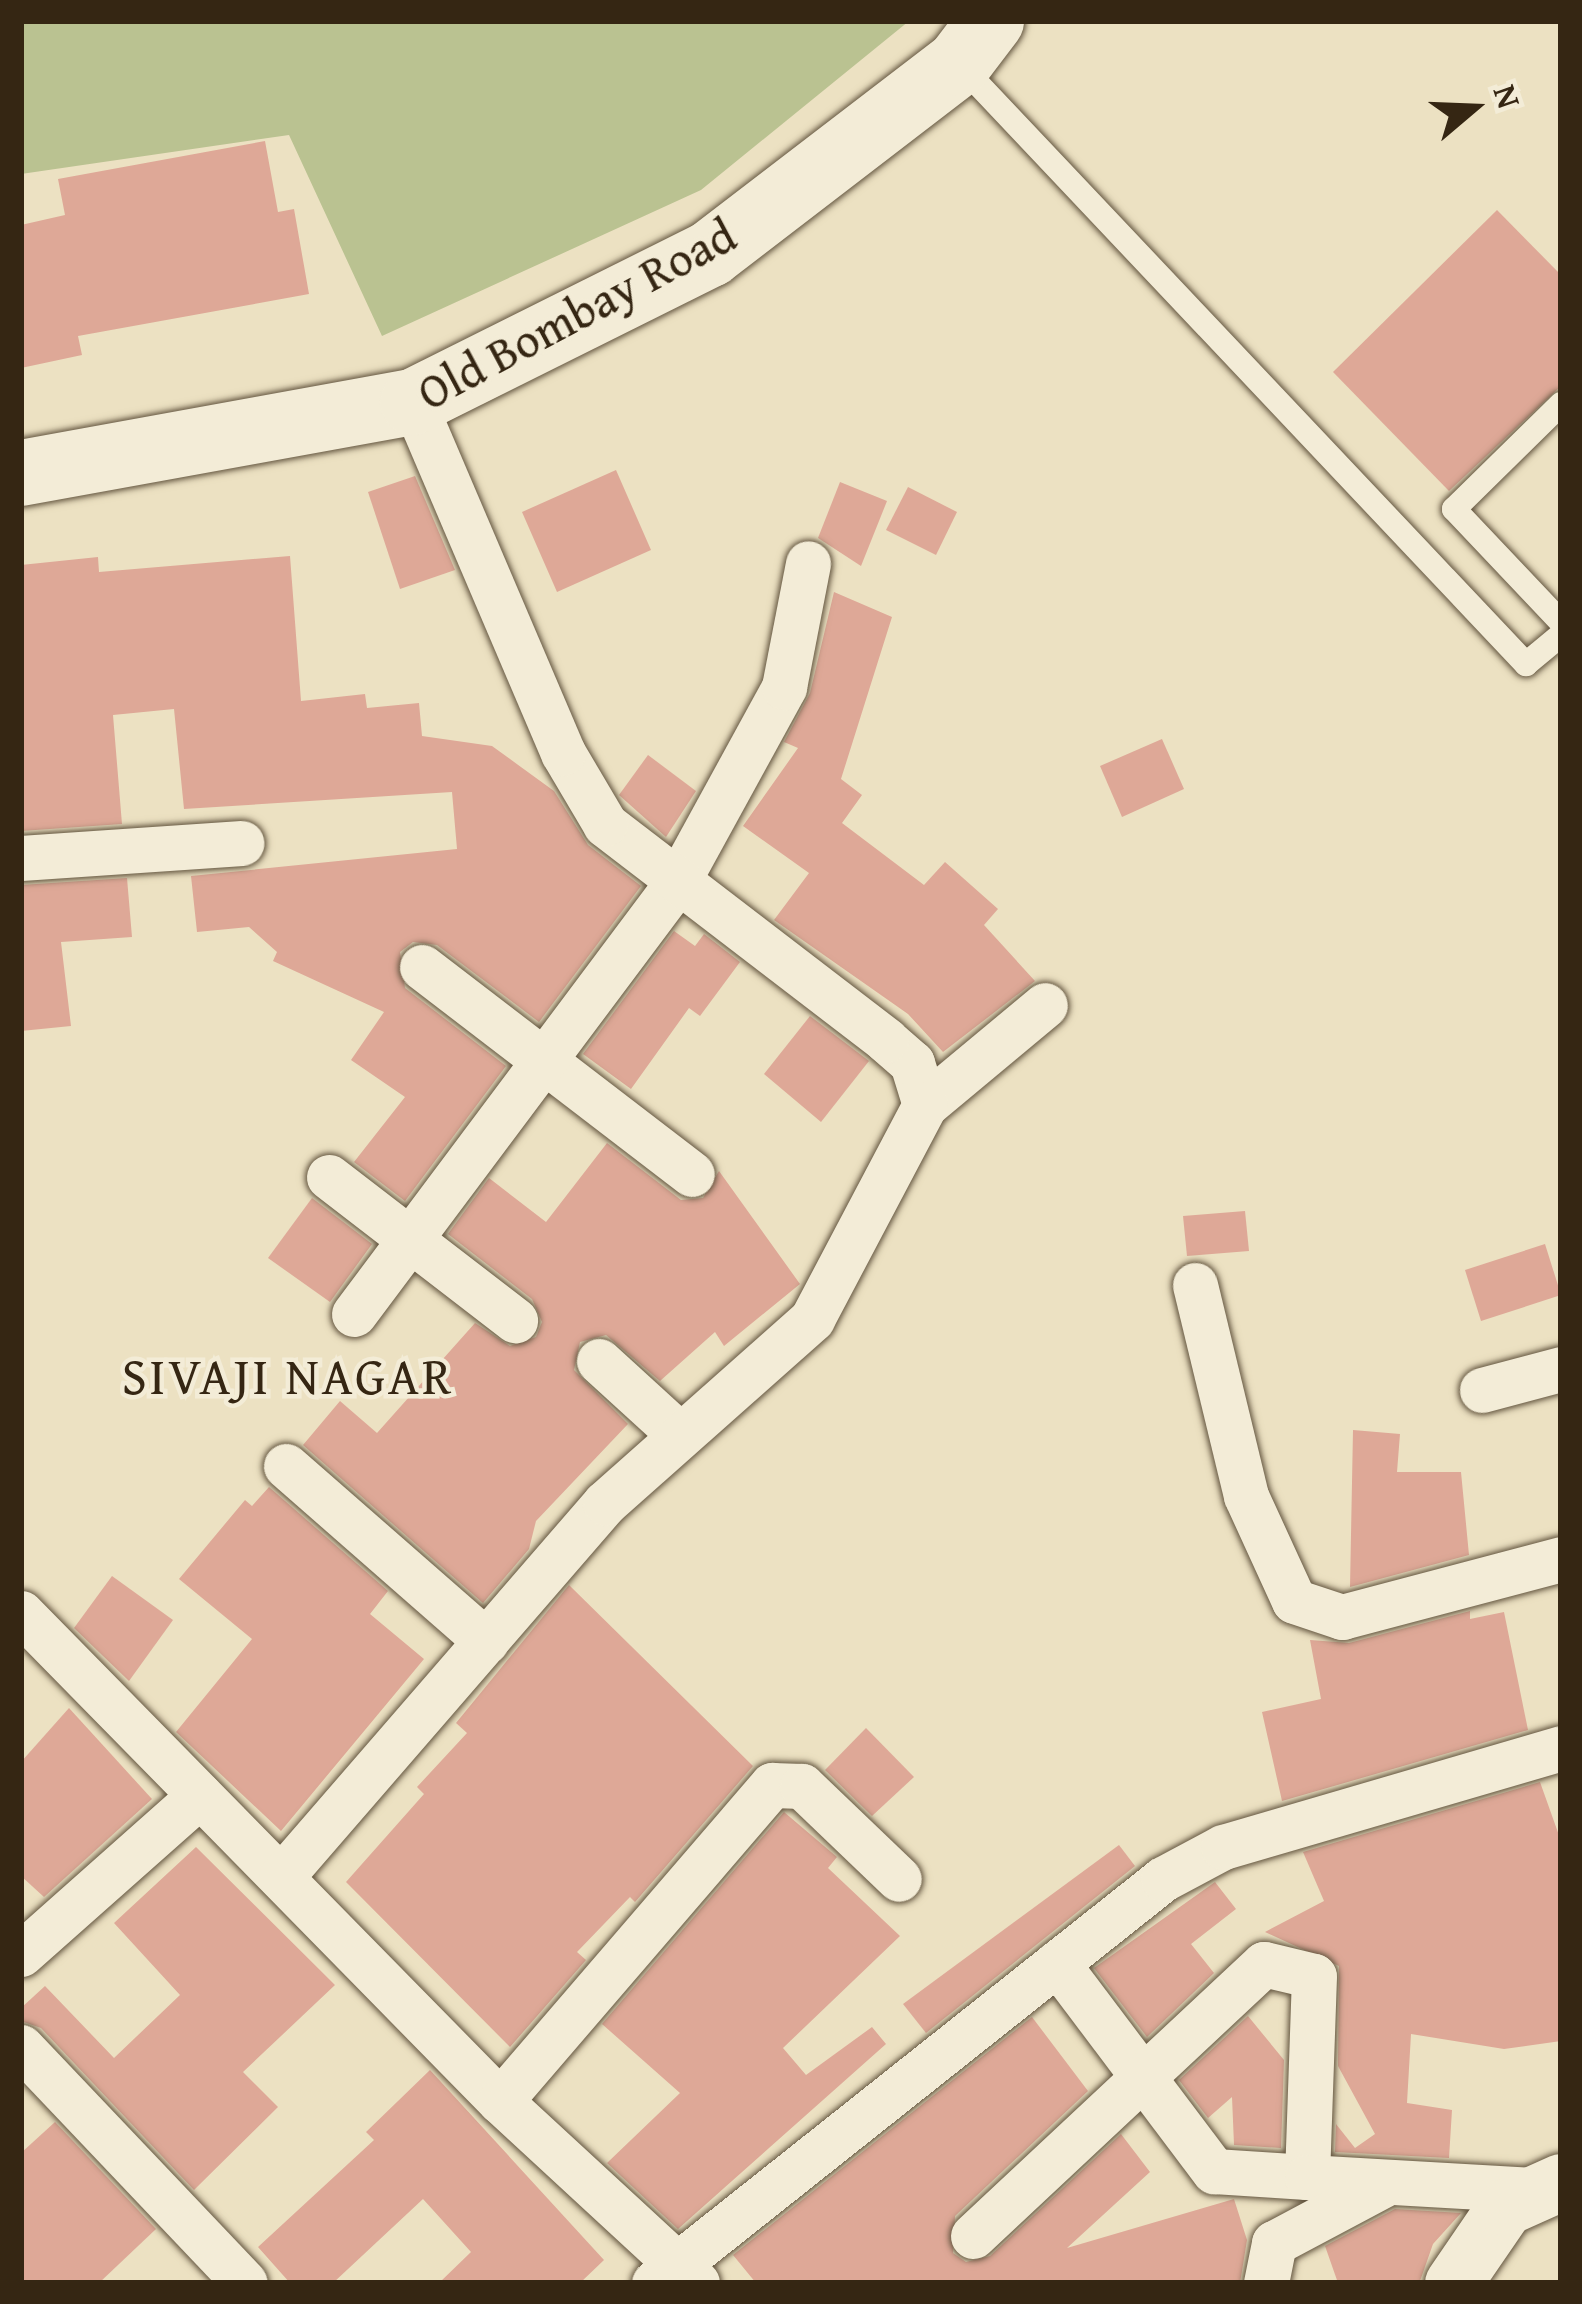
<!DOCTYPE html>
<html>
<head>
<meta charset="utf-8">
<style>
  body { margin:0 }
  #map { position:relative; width:1582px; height:2304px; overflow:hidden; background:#ece1c2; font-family:"Gentium Book Plus",serif }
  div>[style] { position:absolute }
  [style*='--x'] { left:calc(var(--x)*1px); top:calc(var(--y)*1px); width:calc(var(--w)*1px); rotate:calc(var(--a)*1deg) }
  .green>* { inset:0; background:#bac291 }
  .building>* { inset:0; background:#dea897 }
  .roads { filter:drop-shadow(0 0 3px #63553f) drop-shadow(0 0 3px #63553f) }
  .service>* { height:24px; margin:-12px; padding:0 12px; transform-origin:12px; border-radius:12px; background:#f3ecd7 }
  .minor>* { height:45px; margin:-22.5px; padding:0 22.5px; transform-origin:22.5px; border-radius:22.5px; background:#f3ecd7 }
  .tertiary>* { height:57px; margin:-28.5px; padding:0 28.5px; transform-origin:28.5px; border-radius:28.5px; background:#f3ecd7 }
  .secondary>* { height:66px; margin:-33px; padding:0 33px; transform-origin:33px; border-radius:33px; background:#f3ecd7 }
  span { translate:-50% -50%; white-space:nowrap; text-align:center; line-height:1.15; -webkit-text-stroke:9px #f3ecd7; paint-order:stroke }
  .street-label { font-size:48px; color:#352613 }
  .neighbourhood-label { font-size:51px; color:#352613; letter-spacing:3px }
  .frame { position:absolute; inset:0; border:24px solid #352613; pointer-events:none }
  .north { position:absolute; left:1414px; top:48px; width:120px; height:120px; -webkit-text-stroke:9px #f3ecd7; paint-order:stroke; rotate:71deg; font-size:33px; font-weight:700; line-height:48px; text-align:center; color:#352613 }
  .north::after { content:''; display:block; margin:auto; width:42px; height:54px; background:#352613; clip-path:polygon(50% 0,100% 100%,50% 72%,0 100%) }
</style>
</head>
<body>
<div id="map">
  <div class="green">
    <div style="clip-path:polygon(21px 21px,909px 21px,701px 190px,382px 336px,289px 135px,21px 174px)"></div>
  </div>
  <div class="building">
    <div style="clip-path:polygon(265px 141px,278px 212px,294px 209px,309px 294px,78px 336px,82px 355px,21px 368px,21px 225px,65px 215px,58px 179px)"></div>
    <div style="clip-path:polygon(1497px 210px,1561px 275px,1561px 386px,1449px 491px,1333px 372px)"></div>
    <div style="clip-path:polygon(616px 470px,651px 550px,557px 592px,522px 512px)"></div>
    <div style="clip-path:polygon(415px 476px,455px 570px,400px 589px,368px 492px)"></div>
    <div style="clip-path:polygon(840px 482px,887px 501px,861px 566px,818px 538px)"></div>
    <div style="clip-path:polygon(908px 487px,957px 512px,936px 555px,886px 530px)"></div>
    <div style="clip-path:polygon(290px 556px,301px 701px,365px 694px,367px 708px,419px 703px,422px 736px,492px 746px,554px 791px,588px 845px,641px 886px,539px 1022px,437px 945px,413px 942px,400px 952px,405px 988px,506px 1066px,405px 1201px,354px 1162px,405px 1097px,351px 1060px,384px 1012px,273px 961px,277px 952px,249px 927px,197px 932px,191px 876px,457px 849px,452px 792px,184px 809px,174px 709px,113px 715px,122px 824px,21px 831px,21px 565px,98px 557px,99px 572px)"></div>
    <div style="clip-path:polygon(834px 592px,892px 617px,841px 779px,862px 795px,842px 823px,924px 885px,945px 862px,998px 909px,984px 925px,1035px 981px,943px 1052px,908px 1014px,774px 920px,809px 873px,743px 826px,798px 748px,784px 742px,810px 693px)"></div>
    <div style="clip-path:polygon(1162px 739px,1184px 789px,1122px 817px,1100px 766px)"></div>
    <div style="clip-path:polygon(648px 755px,696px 791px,666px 837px,619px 795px)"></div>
    <div style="clip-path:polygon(127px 878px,132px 937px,61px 942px,71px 1026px,21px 1031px,21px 885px)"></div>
    <div style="clip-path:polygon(674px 931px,695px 946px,704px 934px,740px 962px,700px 1016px,689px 1008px,631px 1089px,583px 1054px)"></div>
    <div style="clip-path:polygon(810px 1016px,869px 1061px,821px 1122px,764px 1074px)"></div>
    <div style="clip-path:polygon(607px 1143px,681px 1200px,703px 1198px,719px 1171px,800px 1284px,724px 1346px,715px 1332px,660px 1381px,606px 1335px,580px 1342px,574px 1370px,628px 1424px,536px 1521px,529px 1549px,483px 1603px,303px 1445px,340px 1401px,377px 1433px,475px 1323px,510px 1346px,536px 1337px,542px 1322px,532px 1299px,448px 1234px,489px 1178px,546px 1222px)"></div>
    <div style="clip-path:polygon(312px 1198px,372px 1244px,330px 1302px,268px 1258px)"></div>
    <div style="clip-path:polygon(1245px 1211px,1249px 1251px,1187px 1256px,1183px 1216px)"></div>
    <div style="clip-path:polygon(1545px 1244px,1561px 1295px,1481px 1321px,1465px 1270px)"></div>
    <div style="clip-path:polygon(1353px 1430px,1400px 1434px,1397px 1472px,1461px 1472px,1469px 1555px,1350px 1587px)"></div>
    <div style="clip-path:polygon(269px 1487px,388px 1591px,370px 1614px,424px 1659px,281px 1831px,176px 1732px,252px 1639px,179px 1579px,245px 1500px,252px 1506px)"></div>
    <div style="clip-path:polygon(112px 1576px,173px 1620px,129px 1681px,74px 1628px)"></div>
    <div style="clip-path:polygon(569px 1585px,753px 1766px,635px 1902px,630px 1897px,577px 1952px,586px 1960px,510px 2047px,346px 1882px,424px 1794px,417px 1787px,467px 1733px,456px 1723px)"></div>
    <div style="clip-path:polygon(1470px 1611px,1470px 1619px,1504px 1612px,1528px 1730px,1282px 1801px,1262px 1712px,1321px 1699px,1310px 1640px,1349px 1643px)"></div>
    <div style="clip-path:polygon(69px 1708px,152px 1799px,44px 1897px,21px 1876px,21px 1762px)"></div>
    <div style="clip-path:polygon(866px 1728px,914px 1777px,872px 1816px,825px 1770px)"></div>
    <div style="clip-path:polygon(1540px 1782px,1561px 1841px,1561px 2041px,1504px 2049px,1411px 2034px,1407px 2103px,1452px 2110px,1449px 2158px,1335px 2152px,1336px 2124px,1355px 2148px,1375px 2134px,1338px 2066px,1339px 1966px,1265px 1932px,1324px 1901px,1303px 1852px)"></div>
    <div style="clip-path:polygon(784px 1812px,837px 1857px,828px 1868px,900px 1936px,783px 2048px,806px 2075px,872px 2027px,886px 2044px,678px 2229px,607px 2163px,680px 2093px,602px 2024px)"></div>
    <div style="clip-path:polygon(1119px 1845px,1135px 1866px,926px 2033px,903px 2004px)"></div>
    <div style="clip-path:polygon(196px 1847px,335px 1985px,243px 2072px,278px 2107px,194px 2190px,41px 2028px,21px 2021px,21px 2008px,45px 1986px,114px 2058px,180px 1995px,114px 1923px)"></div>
    <div style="clip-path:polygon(1215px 1882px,1236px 1909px,1191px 1944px,1214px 1973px,1147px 2037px,1094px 1968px)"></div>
    <div style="clip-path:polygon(1248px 2016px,1284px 2060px,1281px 2148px,1234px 2145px,1232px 2097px,1208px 2118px,1179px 2080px)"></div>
    <div style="clip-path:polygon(1032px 2017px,1088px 2091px,955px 2216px,953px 2253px,966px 2262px,990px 2256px,1121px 2134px,1150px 2172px,1067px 2248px,1234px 2199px,1247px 2240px,1240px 2283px,756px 2283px,733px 2255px)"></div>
    <div style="clip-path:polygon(430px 2070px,604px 2260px,580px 2283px,439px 2283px,471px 2252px,423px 2199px,333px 2283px,290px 2283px,258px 2247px,374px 2140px,366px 2132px)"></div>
    <div style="clip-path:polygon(55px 2122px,156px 2229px,99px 2283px,21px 2283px,21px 2153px)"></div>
    <div style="clip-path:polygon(1395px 2209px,1461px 2213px,1433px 2244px,1420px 2281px,1338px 2283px,1325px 2246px)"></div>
  </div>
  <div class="roads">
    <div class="service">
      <div style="--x:961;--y:66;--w:823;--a:46.63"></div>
      <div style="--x:1526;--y:664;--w:45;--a:-39.6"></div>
      <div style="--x:1561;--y:404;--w:150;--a:135.5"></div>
      <div style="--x:1454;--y:509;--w:156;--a:46.6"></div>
    </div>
    <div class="minor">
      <div style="--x:21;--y:858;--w:221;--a:-3.9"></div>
      <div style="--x:422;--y:967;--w:340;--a:37.5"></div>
      <div style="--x:925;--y:1105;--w:156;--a:-39.8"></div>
      <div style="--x:329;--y:1177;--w:235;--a:37.6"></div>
      <div style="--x:1195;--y:1285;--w:217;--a:76.4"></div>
      <div style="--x:1246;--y:1496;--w:115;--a:65.4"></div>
      <div style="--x:1294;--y:1601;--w:51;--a:18.4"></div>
      <div style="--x:1342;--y:1617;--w:227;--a:-14.8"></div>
      <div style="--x:354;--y:1314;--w:541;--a:-53.19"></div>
      <div style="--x:678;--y:881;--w:221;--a:-61.3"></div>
      <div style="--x:784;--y:687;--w:126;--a:-79"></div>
      <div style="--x:599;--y:1361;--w:110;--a:42.4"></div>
      <div style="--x:1482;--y:1390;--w:82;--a:-14.9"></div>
      <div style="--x:286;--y:1466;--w:266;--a:41.2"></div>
      <div style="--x:21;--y:1613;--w:684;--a:45.53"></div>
      <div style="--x:500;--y:2101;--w:268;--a:42.7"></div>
      <div style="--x:281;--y:1877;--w:495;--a:-49.1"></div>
      <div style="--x:605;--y:1503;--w:277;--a:-41.6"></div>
      <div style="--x:812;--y:1319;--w:242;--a:-62.2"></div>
      <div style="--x:925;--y:1105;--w:44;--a:-107.2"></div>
      <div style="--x:912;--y:1063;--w:35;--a:-139"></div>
      <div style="--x:886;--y:1040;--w:354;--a:-142.5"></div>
      <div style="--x:605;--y:824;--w:82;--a:-120.6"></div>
      <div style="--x:563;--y:753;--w:382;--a:-113.1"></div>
      <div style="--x:21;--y:1954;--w:239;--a:-41.6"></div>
      <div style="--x:1057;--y:1963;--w:261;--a:53"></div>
      <div style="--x:1214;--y:2171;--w:93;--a:3.7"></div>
      <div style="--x:21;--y:2047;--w:325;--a:46.5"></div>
      <div style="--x:500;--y:2101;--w:417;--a:-49.3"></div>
      <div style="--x:772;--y:1785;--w:30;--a:2"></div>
      <div style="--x:802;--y:1786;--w:134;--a:43.8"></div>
      <div style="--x:973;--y:2236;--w:398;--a:-43.1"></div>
      <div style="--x:1264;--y:1964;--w:51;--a:13.5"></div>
      <div style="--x:1314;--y:1976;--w:201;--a:92"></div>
      <div style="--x:1307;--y:2177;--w:226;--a:3.3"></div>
      <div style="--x:654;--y:2283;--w:650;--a:-38.44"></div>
      <div style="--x:1163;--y:1879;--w:68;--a:-28.1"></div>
      <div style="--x:1223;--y:1847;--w:352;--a:-16.3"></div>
      <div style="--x:1266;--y:2283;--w:41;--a:-78.7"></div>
      <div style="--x:1274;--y:2243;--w:123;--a:-28"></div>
    </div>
    <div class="tertiary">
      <div style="--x:1453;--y:2283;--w:92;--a:-55.6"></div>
      <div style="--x:1505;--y:2207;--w:61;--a:-24.1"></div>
    </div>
    <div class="secondary">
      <div style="--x:21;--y:473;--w:398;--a:-10.3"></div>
      <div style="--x:413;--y:402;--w:332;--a:-26.5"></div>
      <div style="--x:710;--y:254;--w:314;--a:-37.5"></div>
      <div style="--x:959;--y:63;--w:53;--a:-52.7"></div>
    </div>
  </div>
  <div class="street-label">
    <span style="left:576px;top:313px;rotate:-28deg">Old Bombay Road</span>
  </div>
  <div class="neighbourhood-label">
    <span style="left:288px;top:1376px">SIVAJI NAGAR</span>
  </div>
  <div class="frame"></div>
  <div class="north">N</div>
</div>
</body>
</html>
